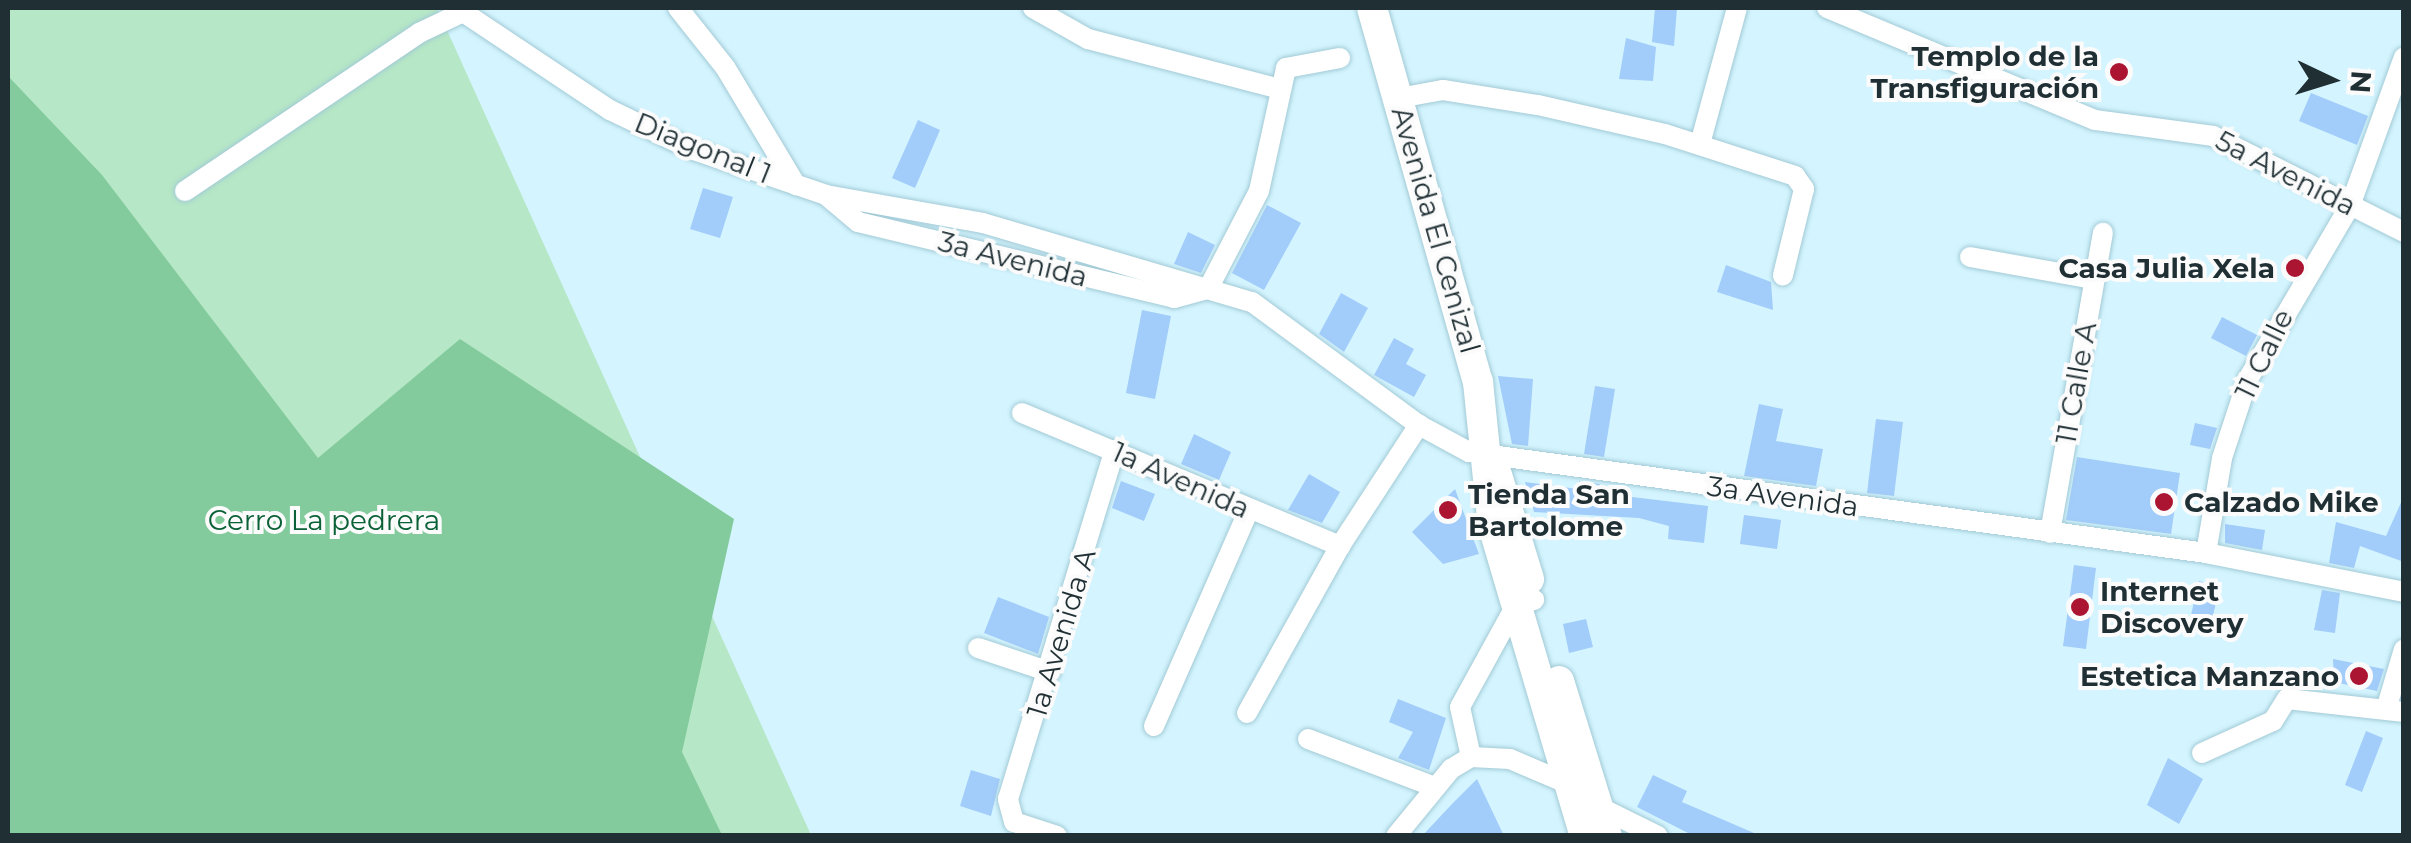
<!DOCTYPE html>
<html>
<head>
<meta charset="utf-8">
<style>
  body { margin:0 }
  #map { position:relative; width:2411px; height:843px; overflow:hidden; background:#d4f5ff; font-family:Montserrat,sans-serif }
  div>[style] { position:absolute }
  [style*='--x'] { left:calc(var(--x)*1px); top:calc(var(--y)*1px); width:calc(var(--w)*1px); rotate:calc(var(--a)*1deg) }
  .green>* { inset:0; background:#b6e7c6 }
  .forest>* { inset:0; background:#83cb9d }
  .building>* { inset:0; background:#a2ccfa }
  .roads { filter:drop-shadow(0 0 2px #a2cad6) drop-shadow(0 0 2px #a2cad6) }
  .street>* { height:20px; margin:-10px; padding:0 10px; transform-origin:10px; border-radius:10px; background:#fff }
  .secondary>* { height:30px; margin:-15px; padding:0 15px; transform-origin:15px; border-radius:15px; background:#fff }
  .dots>* { width:28px; height:28px; translate:-50% -50%; box-sizing:border-box; border:5px solid #fbfbfb; border-radius:50% }
  span { translate:-50% -50%; white-space:nowrap; text-align:center; line-height:1.15; -webkit-text-stroke:8px #fbfbfb; paint-order:stroke }
  .poi-label { font-size:28px; color:#1f2f34; font-weight:700 }
  .right { translate:-100% -50%; text-align:right }
  .left { translate:0 -50%; text-align:left }
  .street-label { font-size:28px; color:#1f2f34 }
  .park-label { font-size:28px; color:#0a6137 }
  .frame { position:absolute; inset:0; border:10px solid #1f2f34; pointer-events:none }
  .north { position:absolute; left:2281px; top:30px; width:100px; height:100px; -webkit-text-stroke:8px #fbfbfb; paint-order:stroke; rotate:94deg; font-size:28px; font-weight:700; line-height:40px; text-align:center; color:#1f2f34 }
  .north::after { content:''; display:block; margin:auto; width:35px; height:45px; background:#1f2f34; clip-path:polygon(50% 0,100% 100%,50% 72%,0 100%) }
</style>
</head>
<body>
<div id="map">
  <div class="green">
    <div style="clip-path:polygon(8px 8px,437px 8px,811px 835px,8px 835px)"></div>
  </div>
  <div class="forest">
    <div style="clip-path:polygon(8px 76px,102px 175px,318px 458px,460px 339px,734px 519px,682px 752px,722px 835px,8px 835px)"></div>
  </div>
  <div class="building">
    <div style="clip-path:polygon(1655px 8px,1677px 8px,1674px 46px,1652px 42px)"></div>
    <div style="clip-path:polygon(1626px 38px,1656px 47px,1653px 81px,1619px 79px)"></div>
    <div style="clip-path:polygon(2311px 93px,2368px 116px,2357px 145px,2299px 121px)"></div>
    <div style="clip-path:polygon(918px 120px,940px 130px,915px 188px,892px 178px)"></div>
    <div style="clip-path:polygon(703px 188px,733px 197px,720px 238px,690px 229px)"></div>
    <div style="clip-path:polygon(1267px 205px,1301px 223px,1264px 290px,1232px 273px)"></div>
    <div style="clip-path:polygon(1188px 232px,1215px 245px,1201px 273px,1174px 264px)"></div>
    <div style="clip-path:polygon(1726px 265px,1771px 282px,1773px 310px,1717px 292px)"></div>
    <div style="clip-path:polygon(1341px 293px,1368px 308px,1344px 352px,1319px 334px)"></div>
    <div style="clip-path:polygon(1142px 310px,1171px 316px,1155px 399px,1126px 393px)"></div>
    <div style="clip-path:polygon(2222px 317px,2257px 335px,2246px 356px,2211px 338px)"></div>
    <div style="clip-path:polygon(1394px 338px,1414px 349px,1406px 364px,1426px 375px,1414px 397px,1374px 375px)"></div>
    <div style="clip-path:polygon(1498px 376px,1533px 379px,1528px 446px,1512px 444px)"></div>
    <div style="clip-path:polygon(1595px 386px,1615px 389px,1604px 457px,1584px 454px)"></div>
    <div style="clip-path:polygon(1759px 404px,1783px 409px,1776px 441px,1823px 449px,1816px 486px,1744px 476px)"></div>
    <div style="clip-path:polygon(1876px 419px,1903px 422px,1894px 496px,1867px 493px)"></div>
    <div style="clip-path:polygon(2195px 423px,2217px 428px,2210px 449px,2190px 445px)"></div>
    <div style="clip-path:polygon(1194px 434px,1231px 452px,1219px 480px,1181px 464px)"></div>
    <div style="clip-path:polygon(2077px 457px,2180px 473px,2171px 534px,2066px 520px)"></div>
    <div style="clip-path:polygon(1309px 474px,1340px 492px,1322px 523px,1288px 510px)"></div>
    <div style="clip-path:polygon(1121px 481px,1155px 494px,1144px 521px,1112px 508px)"></div>
    <div style="clip-path:polygon(1579px 481px,1600px 484px,1598px 493px,1708px 506px,1704px 543px,1668px 539px,1669px 526px,1639px 518px,1534px 512px,1525px 482px,1578px 489px)"></div>
    <div style="clip-path:polygon(1455px 489px,1479px 554px,1443px 564px,1412px 532px)"></div>
    <div style="clip-path:polygon(2404px 496px,2404px 562px,2360px 546px,2354px 568px,2329px 563px,2336px 522px,2386px 536px)"></div>
    <div style="clip-path:polygon(1744px 515px,1781px 520px,1777px 549px,1740px 544px)"></div>
    <div style="clip-path:polygon(2225px 524px,2265px 530px,2262px 550px,2225px 543px)"></div>
    <div style="clip-path:polygon(2074px 565px,2096px 568px,2086px 649px,2063px 646px)"></div>
    <div style="clip-path:polygon(2199px 581px,2220px 586px,2211px 624px,2190px 619px)"></div>
    <div style="clip-path:polygon(2322px 590px,2340px 593px,2335px 633px,2314px 630px)"></div>
    <div style="clip-path:polygon(998px 597px,1049px 617px,1038px 654px,984px 633px)"></div>
    <div style="clip-path:polygon(1586px 619px,1593px 647px,1569px 653px,1563px 624px)"></div>
    <div style="clip-path:polygon(2333px 659px,2384px 669px,2377px 691px,2334px 682px)"></div>
    <div style="clip-path:polygon(1398px 699px,1446px 718px,1429px 770px,1398px 758px,1413px 732px,1389px 722px)"></div>
    <div style="clip-path:polygon(2366px 731px,2383px 738px,2362px 792px,2345px 785px)"></div>
    <div style="clip-path:polygon(2168px 758px,2203px 779px,2179px 824px,2147px 805px)"></div>
    <div style="clip-path:polygon(971px 770px,1000px 779px,991px 816px,960px 806px)"></div>
    <div style="clip-path:polygon(1653px 775px,1687px 791px,1682px 802px,1761px 836px,1694px 836px,1637px 807px)"></div>
    <div style="clip-path:polygon(1477px 779px,1504px 836px,1422px 836px,1452px 804px)"></div>
  </div>
  <div class="roads">
    <div class="street">
      <div style="--x:678;--y:8;--w:75;--a:51.5"></div>
      <div style="--x:725;--y:67;--w:138;--a:59"></div>
      <div style="--x:1033;--y:8;--w:63;--a:29.4"></div>
      <div style="--x:1088;--y:39;--w:198;--a:14.6"></div>
      <div style="--x:1827;--y:8;--w:290;--a:22.7"></div>
      <div style="--x:2095;--y:120;--w:119;--a:7.7"></div>
      <div style="--x:2213;--y:136;--w:214;--a:26.7"></div>
      <div style="--x:1399;--y:98;--w:45;--a:-10.3"></div>
      <div style="--x:1443;--y:90;--w:96;--a:9"></div>
      <div style="--x:1538;--y:105;--w:130;--a:12.9"></div>
      <div style="--x:1665;--y:134;--w:137;--a:17.9"></div>
      <div style="--x:1795;--y:176;--w:16;--a:55"></div>
      <div style="--x:1804;--y:189;--w:89;--a:103.7"></div>
      <div style="--x:1700;--y:144;--w:141;--a:-74.8"></div>
      <div style="--x:185;--y:191;--w:282;--a:-34"></div>
      <div style="--x:419;--y:33;--w:49;--a:-25.5"></div>
      <div style="--x:463;--y:12;--w:177;--a:33.7"></div>
      <div style="--x:610;--y:110;--w:90;--a:25.7"></div>
      <div style="--x:691;--y:149;--w:143;--a:18.8"></div>
      <div style="--x:826;--y:195;--w:159;--a:10.1"></div>
      <div style="--x:983;--y:223;--w:280;--a:16.4"></div>
      <div style="--x:1252;--y:302;--w:207;--a:36.4"></div>
      <div style="--x:1419;--y:425;--w:57;--a:28.4"></div>
      <div style="--x:1469;--y:452;--w:744;--a:7.8"></div>
      <div style="--x:2206;--y:553;--w:202;--a:11.1"></div>
      <div style="--x:826;--y:195;--w:42;--a:40.2"></div>
      <div style="--x:858;--y:222;--w:325;--a:13.5"></div>
      <div style="--x:1174;--y:298;--w:35;--a:-15"></div>
      <div style="--x:1970;--y:257;--w:126;--a:10.1"></div>
      <div style="--x:1208;--y:289;--w:110;--a:-62.5"></div>
      <div style="--x:1259;--y:191;--w:126;--a:-77.6"></div>
      <div style="--x:1286;--y:68;--w:55;--a:-10.5"></div>
      <div style="--x:1022;--y:413;--w:345;--a:22.7"></div>
      <div style="--x:2050;--y:533;--w:305;--a:-80"></div>
      <div style="--x:2206;--y:553;--w:96;--a:-80.4"></div>
      <div style="--x:2222;--y:458;--w:83;--a:-71.8"></div>
      <div style="--x:2248;--y:379;--w:201;--a:-59.5"></div>
      <div style="--x:2350;--y:206;--w:158;--a:-70.1"></div>
      <div style="--x:978;--y:648;--w:76;--a:18.4"></div>
      <div style="--x:2387;--y:706;--w:59;--a:-73.4"></div>
      <div style="--x:1247;--y:713;--w:191;--a:-60.9"></div>
      <div style="--x:1340;--y:546;--w:145;--a:-56.9"></div>
      <div style="--x:1154;--y:726;--w:234;--a:-66.3"></div>
      <div style="--x:1308;--y:739;--w:136;--a:20.7"></div>
      <div style="--x:2202;--y:753;--w:78;--a:-24.3"></div>
      <div style="--x:2273;--y:721;--w:26;--a:-58"></div>
      <div style="--x:2287;--y:699;--w:118;--a:6.3"></div>
      <div style="--x:1471;--y:757;--w:51;--a:-102.4"></div>
      <div style="--x:1460;--y:707;--w:116;--a:-61.2"></div>
      <div style="--x:1516;--y:605;--w:19;--a:-16"></div>
      <div style="--x:1595;--y:805;--w:70;--a:26.2"></div>
      <div style="--x:1057;--y:836;--w:45;--a:-162"></div>
      <div style="--x:1014;--y:822;--w:24;--a:-105"></div>
      <div style="--x:1008;--y:799;--w:365;--a:-73"></div>
      <div style="--x:1396;--y:836;--w:87;--a:-50.6"></div>
      <div style="--x:1451;--y:769;--w:23;--a:-31"></div>
      <div style="--x:1471;--y:757;--w:39;--a:3"></div>
      <div style="--x:1510;--y:759;--w:69;--a:23.2"></div>
    </div>
    <div class="secondary">
      <div style="--x:1372;--y:8;--w:389;--a:74.2"></div>
      <div style="--x:1478;--y:382;--w:145;--a:84.1"></div>
      <div style="--x:1493;--y:526;--w:323;--a:73.5"></div>
      <div style="--x:1497;--y:475;--w:109;--a:72.9"></div>
      <div style="--x:1559;--y:681;--w:162;--a:72.8"></div>
    </div>
  </div>
  <div class="dots">
    <div style="left:2119px;top:72px;background:#ab1531"></div>
    <div style="left:2295px;top:268px;background:#ab1531"></div>
    <div style="left:2164px;top:502px;background:#ab1531"></div>
    <div style="left:1448px;top:510px;background:#ab1531"></div>
    <div style="left:2080px;top:607px;background:#ab1531"></div>
    <div style="left:2359px;top:676px;background:#ab1531"></div>
  </div>
  <div class="poi-label">
    <span class="right" style="left:2099px;top:72px">Templo de la<br>Transfiguración</span>
    <span class="right" style="left:2275px;top:268px">Casa Julia Xela</span>
    <span class="left" style="left:1468px;top:510px">Tienda San<br>Bartolome</span>
    <span class="left" style="left:2184px;top:502px">Calzado Mike</span>
    <span class="left" style="left:2100px;top:607px">Internet<br>Discovery</span>
    <span class="right" style="left:2339px;top:676px">Estetica Manzano</span>
  </div>
  <div class="street-label">
    <span style="left:703px;top:148px;rotate:22deg">Diagonal 1</span>
    <span style="left:2286px;top:173px;rotate:27deg">5a Avenida</span>
    <span style="left:1436px;top:230px;rotate:74deg">Avenida El Cenizal</span>
    <span style="left:1013px;top:259px;rotate:14deg">3a Avenida</span>
    <span style="left:2264px;top:354px;rotate:-64deg">11 Calle</span>
    <span style="left:2076px;top:383px;rotate:-80deg">11 Calle A</span>
    <span style="left:1181px;top:480px;rotate:24deg">1a Avenida</span>
    <span style="left:1783px;top:496px;rotate:8deg">3a Avenida</span>
    <span style="left:1061px;top:633px;rotate:-73deg">1a Avenida A</span>
  </div>
  <div class="park-label">
    <span style="left:324px;top:520px">Cerro La pedrera</span>
  </div>
  <div class="frame"></div>
  <div class="north">N</div>
</div>
</body>
</html>
